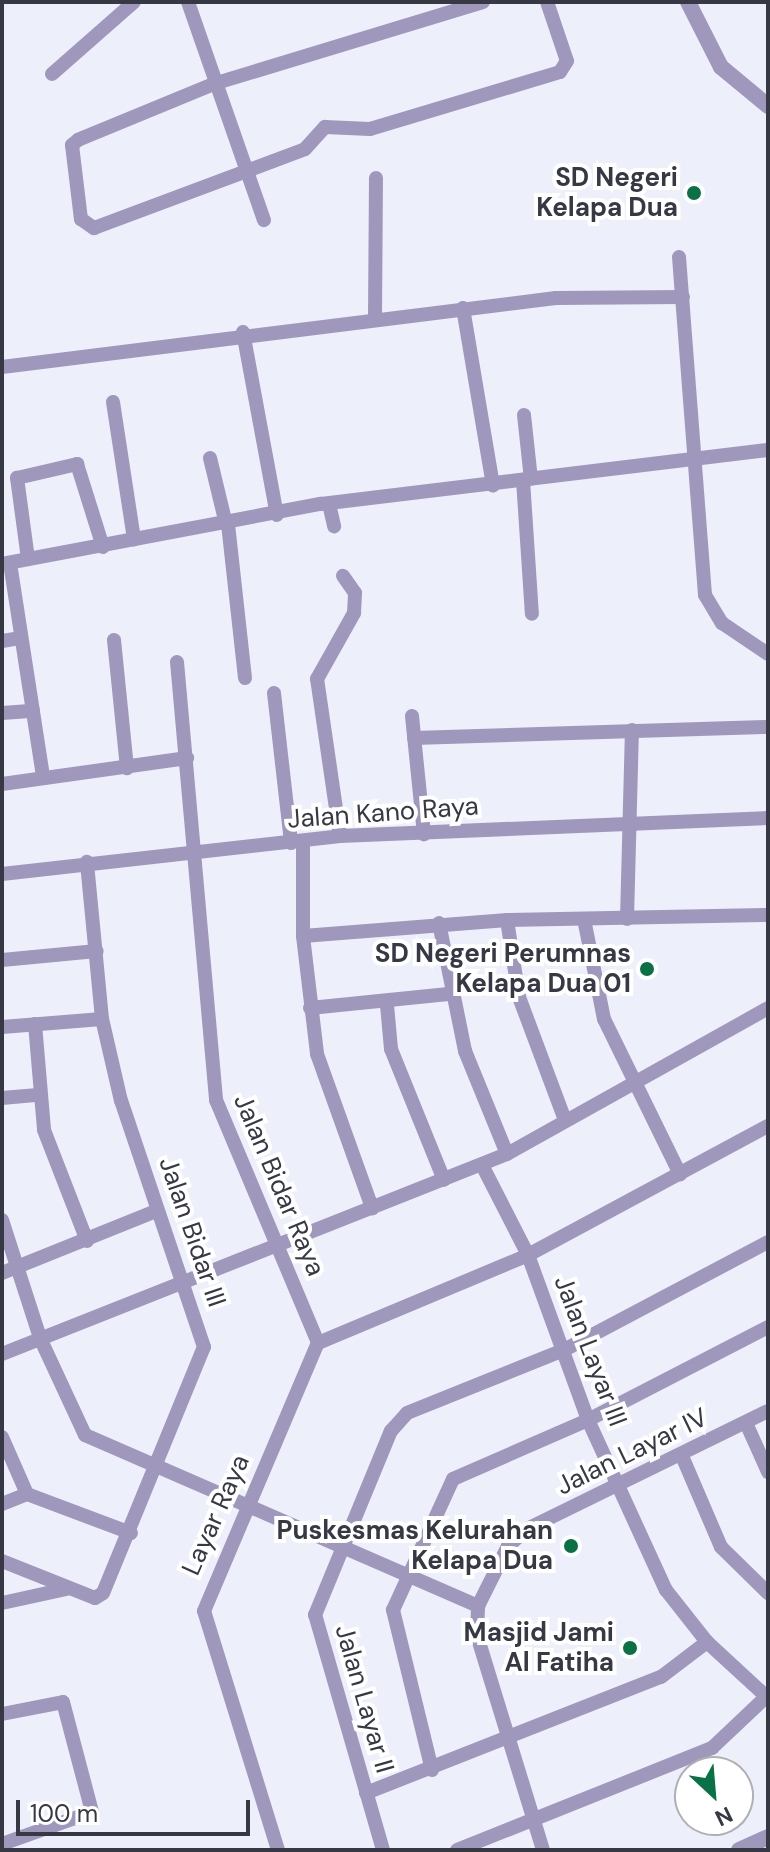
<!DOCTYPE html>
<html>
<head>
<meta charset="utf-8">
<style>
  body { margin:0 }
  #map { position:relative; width:770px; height:1852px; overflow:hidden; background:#edf0fb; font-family:"DM Sans",sans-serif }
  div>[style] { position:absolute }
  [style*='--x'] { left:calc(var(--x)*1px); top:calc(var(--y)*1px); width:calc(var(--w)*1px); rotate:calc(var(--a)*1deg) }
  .minor>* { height:14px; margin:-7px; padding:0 7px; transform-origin:7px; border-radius:7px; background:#9f98bc }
  .tertiary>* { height:16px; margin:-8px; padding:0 8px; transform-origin:8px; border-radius:8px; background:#9f98bc }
  .dots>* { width:22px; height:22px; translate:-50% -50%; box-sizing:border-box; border:4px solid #fff; border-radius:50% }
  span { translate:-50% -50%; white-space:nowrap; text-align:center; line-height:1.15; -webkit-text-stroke:8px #fff; paint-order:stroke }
  .poi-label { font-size:26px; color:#363944; font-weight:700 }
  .right { translate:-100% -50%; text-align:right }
  .street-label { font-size:26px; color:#363944 }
  .frame { position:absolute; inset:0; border:4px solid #363944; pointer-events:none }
  .north { position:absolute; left:674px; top:1756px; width:80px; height:80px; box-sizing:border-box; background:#fff; border:2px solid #afb0b4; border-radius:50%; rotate:154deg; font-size:22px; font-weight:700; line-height:32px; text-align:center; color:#363944 }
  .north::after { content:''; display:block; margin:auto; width:28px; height:36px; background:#0a7046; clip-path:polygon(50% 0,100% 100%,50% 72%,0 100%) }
  .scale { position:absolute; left:16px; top:1800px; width:234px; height:36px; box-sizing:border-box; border:4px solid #363944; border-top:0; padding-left:10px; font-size:24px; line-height:28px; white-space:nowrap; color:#363944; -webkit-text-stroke:6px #fff; paint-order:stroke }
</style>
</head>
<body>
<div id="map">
  <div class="minor">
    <div style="--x:188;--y:2;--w:231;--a:70.8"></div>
    <div style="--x:483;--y:2;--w:279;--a:163.1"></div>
    <div style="--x:216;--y:83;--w:149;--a:157.6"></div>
    <div style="--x:78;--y:140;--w:8;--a:140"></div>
    <div style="--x:72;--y:145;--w:75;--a:83.1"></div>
    <div style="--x:81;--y:219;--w:16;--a:35"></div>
    <div style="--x:94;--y:228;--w:225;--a:-20.5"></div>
    <div style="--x:305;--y:149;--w:30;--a:-48"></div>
    <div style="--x:325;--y:127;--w:45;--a:2.5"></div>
    <div style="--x:370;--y:129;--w:198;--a:-16.7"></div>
    <div style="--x:560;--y:72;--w:13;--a:-58"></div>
    <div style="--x:567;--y:61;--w:62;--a:-108.7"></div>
    <div style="--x:52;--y:74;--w:109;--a:-41.3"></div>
    <div style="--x:679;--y:257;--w:339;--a:85.6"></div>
    <div style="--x:705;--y:595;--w:33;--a:59"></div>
    <div style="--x:722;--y:623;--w:55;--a:34"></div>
    <div style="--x:463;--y:308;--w:180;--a:80.4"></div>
    <div style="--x:375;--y:318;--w:140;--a:-89.6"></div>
    <div style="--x:243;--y:332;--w:186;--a:79.5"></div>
    <div style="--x:2;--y:367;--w:558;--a:-7.1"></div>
    <div style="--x:556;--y:298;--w:127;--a:-0.5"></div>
    <div style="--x:113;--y:402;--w:139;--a:81.3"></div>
    <div style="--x:524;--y:415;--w:64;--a:83.8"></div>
    <div style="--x:210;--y:458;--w:68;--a:76.4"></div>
    <div style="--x:523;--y:480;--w:134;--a:86.2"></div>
    <div style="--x:329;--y:504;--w:23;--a:77"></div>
    <div style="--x:228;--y:524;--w:155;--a:83.7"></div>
    <div style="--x:28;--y:559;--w:82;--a:-97.7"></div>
    <div style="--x:17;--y:478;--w:62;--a:-13.1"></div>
    <div style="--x:77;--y:464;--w:87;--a:72.6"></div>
    <div style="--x:10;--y:563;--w:217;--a:81.2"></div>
    <div style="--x:2;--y:564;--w:325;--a:-10.7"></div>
    <div style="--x:321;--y:504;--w:450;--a:-6.9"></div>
    <div style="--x:114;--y:640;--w:129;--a:84.2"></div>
    <div style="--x:2;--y:641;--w:18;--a:-9"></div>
    <div style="--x:177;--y:662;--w:440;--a:84.9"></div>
    <div style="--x:216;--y:1100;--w:264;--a:67.2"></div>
    <div style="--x:274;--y:693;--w:151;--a:83.5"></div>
    <div style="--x:2;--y:713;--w:31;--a:-4"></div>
    <div style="--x:412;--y:716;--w:119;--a:84.2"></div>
    <div style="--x:414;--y:738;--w:354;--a:-1.8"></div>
    <div style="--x:2;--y:784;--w:187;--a:-8"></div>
    <div style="--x:340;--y:836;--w:159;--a:-98.3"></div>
    <div style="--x:317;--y:679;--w:76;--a:-60.7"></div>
    <div style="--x:354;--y:613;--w:20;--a:-87"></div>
    <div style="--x:355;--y:593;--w:21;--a:-125"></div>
    <div style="--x:303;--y:841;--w:95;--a:90"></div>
    <div style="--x:303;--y:936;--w:119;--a:83.2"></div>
    <div style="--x:317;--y:1054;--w:164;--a:70.3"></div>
    <div style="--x:2;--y:874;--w:340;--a:-6.4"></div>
    <div style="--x:340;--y:836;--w:428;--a:-2.4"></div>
    <div style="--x:584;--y:919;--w:102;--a:78.7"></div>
    <div style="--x:604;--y:1019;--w:173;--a:63.9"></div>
    <div style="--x:627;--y:919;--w:189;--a:-88.5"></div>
    <div style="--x:507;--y:920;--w:78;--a:81.1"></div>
    <div style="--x:519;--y:997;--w:131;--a:69.5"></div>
    <div style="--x:439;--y:923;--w:131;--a:78.5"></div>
    <div style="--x:465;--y:1051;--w:111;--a:67.8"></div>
    <div style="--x:303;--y:936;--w:205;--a:-4.5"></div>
    <div style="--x:507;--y:920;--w:261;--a:-1.1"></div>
    <div style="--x:2;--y:960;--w:95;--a:-5.4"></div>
    <div style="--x:387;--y:1005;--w:44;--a:84.8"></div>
    <div style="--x:391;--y:1049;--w:141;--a:68"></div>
    <div style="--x:310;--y:1008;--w:139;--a:-5.8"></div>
    <div style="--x:35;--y:1024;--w:106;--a:85.1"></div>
    <div style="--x:44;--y:1130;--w:119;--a:68.8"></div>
    <div style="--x:2;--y:1027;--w:100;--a:-4.6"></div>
    <div style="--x:2;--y:1098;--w:36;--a:-5"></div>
    <div style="--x:482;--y:1165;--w:101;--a:62.9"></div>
    <div style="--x:528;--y:1255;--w:176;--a:70"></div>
    <div style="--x:588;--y:1420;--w:187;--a:65.4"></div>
    <div style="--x:666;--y:1590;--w:66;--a:51.7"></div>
    <div style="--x:707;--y:1642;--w:83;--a:42.6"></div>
    <div style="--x:2;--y:1220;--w:124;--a:72.1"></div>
    <div style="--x:40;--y:1338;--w:107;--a:65.1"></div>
    <div style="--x:85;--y:1435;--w:429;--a:23.5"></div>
    <div style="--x:2;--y:1273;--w:166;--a:-21.9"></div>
    <div style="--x:318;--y:1343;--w:228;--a:-22.7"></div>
    <div style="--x:528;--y:1255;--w:272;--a:-28.3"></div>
    <div style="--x:2;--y:1354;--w:543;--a:-21.61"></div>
    <div style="--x:507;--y:1154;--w:299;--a:-29.2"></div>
    <div style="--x:746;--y:1423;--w:54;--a:65.8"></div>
    <div style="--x:2;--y:1437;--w:62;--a:66.3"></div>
    <div style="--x:27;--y:1494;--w:111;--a:20.6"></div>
    <div style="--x:682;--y:1456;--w:99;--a:66.8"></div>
    <div style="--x:721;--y:1547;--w:66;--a:44.4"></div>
    <div style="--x:2;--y:1504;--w:27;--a:-22"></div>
    <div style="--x:2;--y:1561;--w:100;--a:21.7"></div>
    <div style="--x:95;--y:1598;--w:9;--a:-32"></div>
    <div style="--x:103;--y:1593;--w:266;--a:-67.7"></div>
    <div style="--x:204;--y:1347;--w:260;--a:-108.6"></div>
    <div style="--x:121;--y:1101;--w:84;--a:-103"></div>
    <div style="--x:102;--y:1019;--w:158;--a:-95.5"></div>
    <div style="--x:2;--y:1603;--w:66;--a:-12.3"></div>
    <div style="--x:2;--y:1714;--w:62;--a:-11.1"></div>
    <div style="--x:63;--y:1702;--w:114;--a:75.2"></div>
    <div style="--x:92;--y:1812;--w:96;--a:160.4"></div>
    <div style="--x:432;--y:1770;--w:165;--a:-103.7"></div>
    <div style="--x:393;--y:1610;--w:144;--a:-65.4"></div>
    <div style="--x:453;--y:1479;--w:147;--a:-23.6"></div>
    <div style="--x:588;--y:1420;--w:203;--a:-27.3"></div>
    <div style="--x:366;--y:1793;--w:317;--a:-21.5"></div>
    <div style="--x:661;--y:1677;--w:58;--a:-37.3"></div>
    <div style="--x:278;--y:1850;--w:250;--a:-107.2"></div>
    <div style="--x:204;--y:1611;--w:291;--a:-67"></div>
    <div style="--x:383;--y:1850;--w:245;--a:-106.1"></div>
    <div style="--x:315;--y:1615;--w:199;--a:-67.6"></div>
    <div style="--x:391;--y:1431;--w:24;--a:-48"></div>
    <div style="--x:407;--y:1413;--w:169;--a:-21.9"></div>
    <div style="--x:564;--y:1350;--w:231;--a:-27.9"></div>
    <div style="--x:457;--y:1850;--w:275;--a:-21.8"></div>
    <div style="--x:712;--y:1748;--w:77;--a:-43.4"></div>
    <div style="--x:543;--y:1850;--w:224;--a:-107.1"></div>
    <div style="--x:477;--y:1636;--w:30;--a:-88"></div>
    <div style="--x:478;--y:1606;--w:67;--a:-63.4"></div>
    <div style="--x:508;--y:1546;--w:28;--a:-41"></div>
    <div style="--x:529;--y:1528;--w:266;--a:-26.1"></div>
  </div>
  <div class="tertiary">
    <div style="--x:688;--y:2;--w:73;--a:63.1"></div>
    <div style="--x:721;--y:67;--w:61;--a:39.7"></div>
    <div style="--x:739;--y:1850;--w:32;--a:-24"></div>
  </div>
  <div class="dots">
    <div style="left:694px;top:193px;background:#0a7046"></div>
    <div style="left:647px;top:969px;background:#0a7046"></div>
    <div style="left:571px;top:1546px;background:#0a7046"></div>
    <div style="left:630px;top:1648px;background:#0a7046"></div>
  </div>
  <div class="poi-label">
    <span class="right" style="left:678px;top:193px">SD Negeri<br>Kelapa Dua</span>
    <span class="right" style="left:631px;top:969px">SD Negeri Perumnas<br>Kelapa Dua 01</span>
    <span class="right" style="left:553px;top:1546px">Puskesmas Kelurahan<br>Kelapa Dua</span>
    <span class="right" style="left:614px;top:1648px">Masjid Jami<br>Al Fatiha</span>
  </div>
  <div class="street-label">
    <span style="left:383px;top:813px;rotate:-4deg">Jalan Kano Raya</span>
    <span style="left:279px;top:1185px;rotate:67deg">Jalan Bidar Raya</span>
    <span style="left:192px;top:1232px;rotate:71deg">Jalan Bidar III</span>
    <span style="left:590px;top:1351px;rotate:69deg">Jalan Layar III</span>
    <span style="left:632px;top:1452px;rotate:-26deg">Jalan Layar IV</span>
    <span style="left:216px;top:1515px;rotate:-66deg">Layar Raya</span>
    <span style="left:364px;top:1699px;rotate:74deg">Jalan Layar II</span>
  </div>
  <div class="frame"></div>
  <div class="north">N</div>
  <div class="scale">100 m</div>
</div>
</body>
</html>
